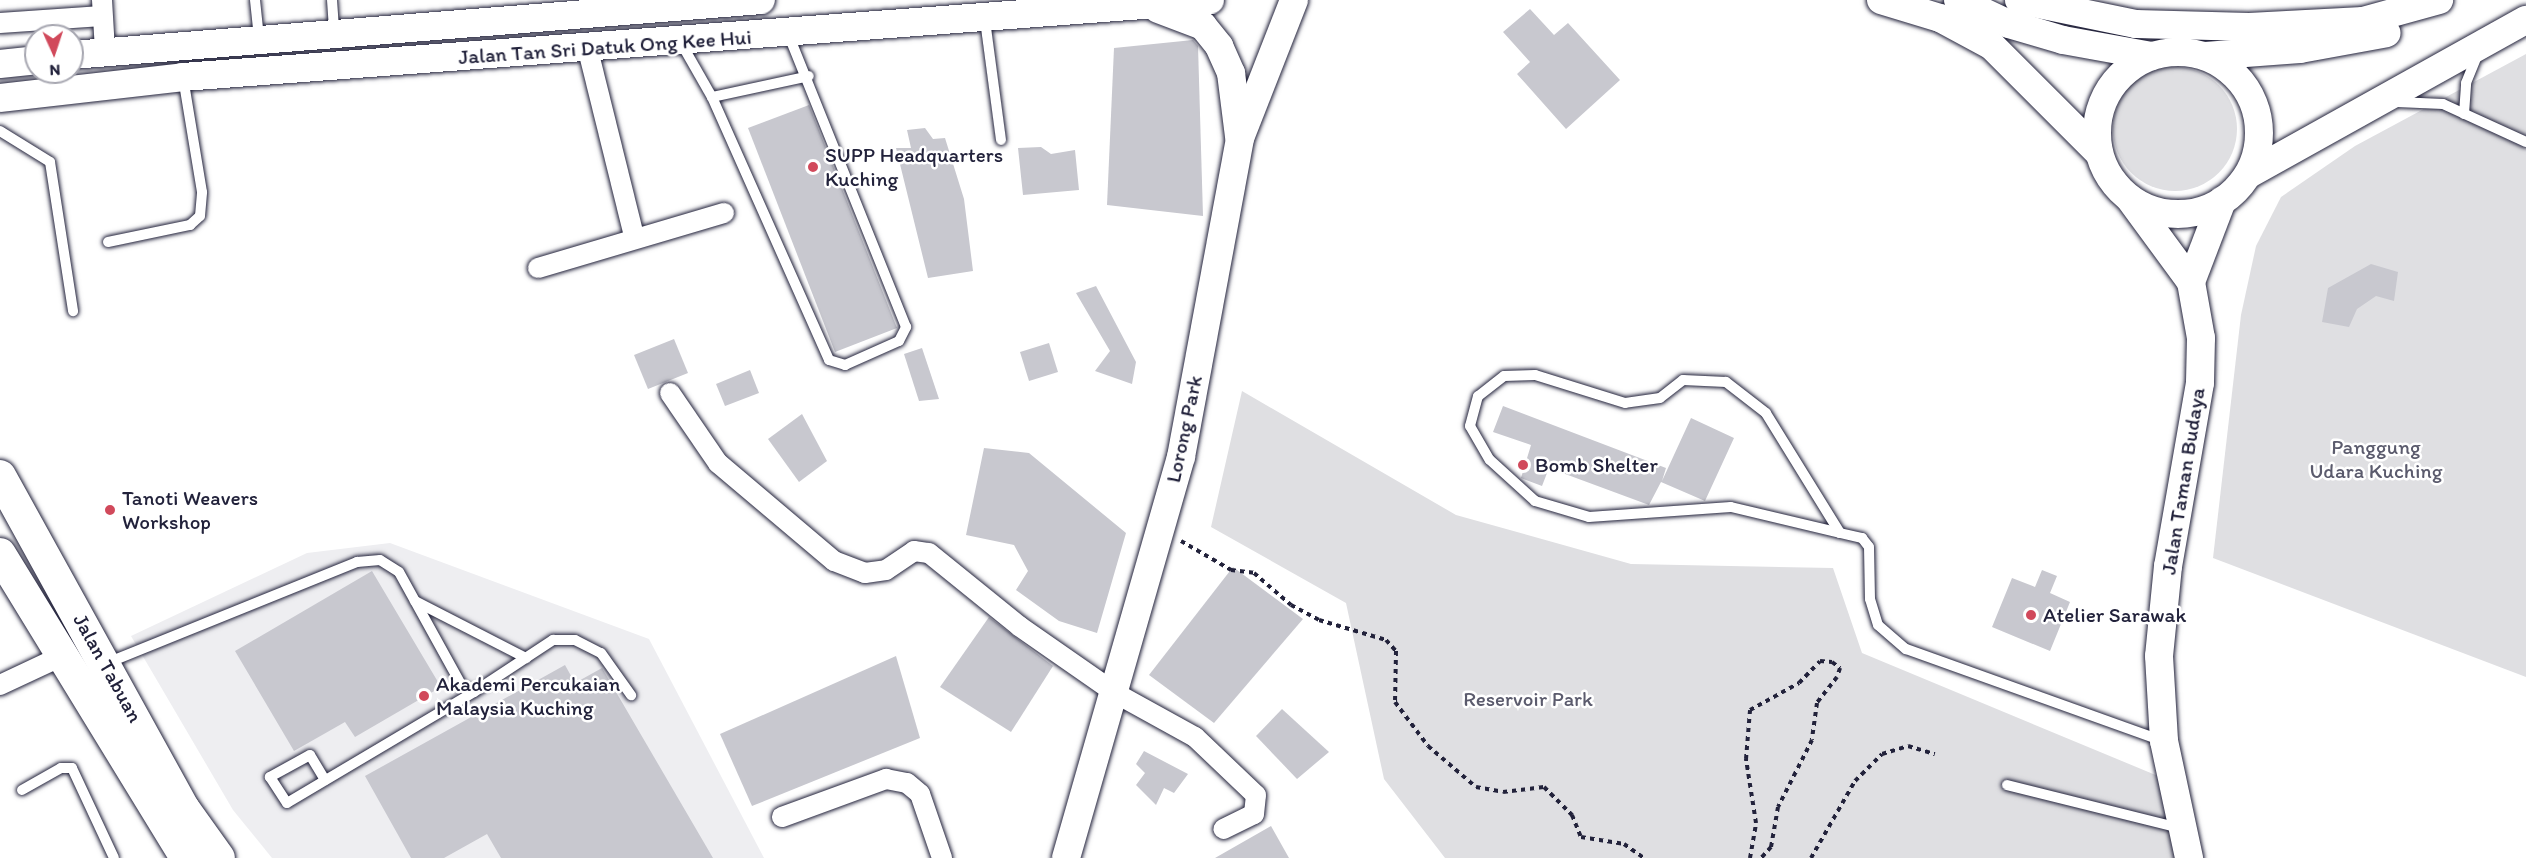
<!DOCTYPE html>
<html>
<head>
<meta charset="utf-8">
<style>
  body { margin:0 }
  #map { position:relative; width:2526px; height:858px; overflow:hidden; background:#fff; font-family:Itim,sans-serif }
  div>[style] { position:absolute }
  [style*='--x'] { left:calc(var(--x)*1px); top:calc(var(--y)*1px); width:calc(var(--w)*1px); rotate:calc(var(--a)*1deg) }
  .built>* { inset:0; background:#eeeef1 }
  .green>* { inset:0; background:#dfdfe2 }
  .round { border-radius:50% }
  .building>* { inset:0; background:#c8c8cf }
  .path>* { height:4px; margin-top:-2px; transform-origin:0; background:repeating-linear-gradient(90deg,#22223b 0 4.5px,transparent 0 9px) }
  .roads { filter:drop-shadow(0 0 2px #22223b) drop-shadow(0 0 2px #22223b) }
  .lane>* { height:10px; margin:-5px; padding:0 5px; transform-origin:5px; border-radius:5px; background:#fff }
  .street>* { height:20px; margin:-10px; padding:0 10px; transform-origin:10px; border-radius:10px; background:#fff }
  .secondary>* { height:28px; margin:-14px; padding:0 14px; transform-origin:14px; border-radius:14px; background:#fff }
  .secondary>.ring { margin:-14px; padding:0; box-sizing:content-box; background:none; border:28px solid #fff; border-radius:50% }
  .primary>* { height:32px; margin:-16px; padding:0 16px; transform-origin:16px; border-radius:16px; background:#fff }
  .dots>* { width:16px; height:16px; translate:-50% -50%; box-sizing:border-box; border:3px solid #fff; border-radius:50% }
  span { translate:-50% -50%; white-space:nowrap; text-align:center; line-height:1.15; -webkit-text-stroke:5px #fff; paint-order:stroke }
  .street-label { font-size:21px; color:#22223b }
  .poi-label { font-size:21px; color:#22223b }
  .left { translate:0 -50%; text-align:left }
  .park-label { font-size:21px; color:#5b5b6d }
  .north { position:absolute; left:24px; top:24px; width:60px; height:60px; box-sizing:border-box; background:#fff; border:2px solid #a7a7b1; border-radius:50%; rotate:177deg; font-size:16px; font-weight:700; line-height:24px; text-align:center; color:#22223b }
  .north::after { content:''; display:block; margin:auto; width:21px; height:27px; background:#d1495b; clip-path:polygon(50% 0,100% 100%,50% 72%,0 100%) }
</style>
</head>
<body>
<div id="map">
  <div class="built">
    <div style="clip-path:polygon(390px 543px,649px 639px,764px 858px,272px 858px,233px 810px,131px 636px,307px 553px)"></div>
  </div>
  <div class="green">
    <div style="clip-path:polygon(2526px 54px,2526px 677px,2213px 558px,2241px 315px,2256px 246px,2281px 197px,2355px 146px)"></div>
    <div class="round" style="left:2113px;top:67px;width:124px;height:124px"></div>
    <div style="clip-path:polygon(1242px 391px,1456px 515px,1631px 564px,1833px 568px,1862px 653px,2170px 781px,2176px 858px,1445px 858px,1384px 779px,1346px 603px,1211px 527px)"></div>
  </div>
  <div class="building">
    <div style="clip-path:polygon(1530px 9px,1554px 35px,1568px 23px,1620px 80px,1566px 129px,1517px 74px,1530px 62px,1503px 32px)"></div>
    <div style="clip-path:polygon(1193px 40px,1198px 46px,1203px 216px,1107px 205px,1114px 48px)"></div>
    <div style="clip-path:polygon(809px 105px,897px 328px,835px 352px,748px 128px)"></div>
    <div style="clip-path:polygon(925px 128px,933px 139px,945px 138px,964px 199px,973px 271px,928px 278px,896px 148px,911px 148px,907px 130px)"></div>
    <div style="clip-path:polygon(1041px 147px,1051px 154px,1075px 150px,1079px 190px,1023px 195px,1018px 148px)"></div>
    <div style="clip-path:polygon(2371px 264px,2398px 272px,2394px 301px,2376px 296px,2357px 309px,2349px 327px,2322px 322px,2328px 288px)"></div>
    <div style="clip-path:polygon(1096px 286px,1136px 362px,1132px 384px,1095px 371px,1110px 351px,1076px 293px)"></div>
    <div style="clip-path:polygon(674px 339px,688px 373px,648px 389px,634px 355px)"></div>
    <div style="clip-path:polygon(1049px 343px,1058px 372px,1029px 381px,1020px 352px)"></div>
    <div style="clip-path:polygon(922px 348px,939px 399px,919px 401px,904px 354px)"></div>
    <div style="clip-path:polygon(750px 370px,759px 393px,725px 406px,716px 384px)"></div>
    <div style="clip-path:polygon(1503px 406px,1666px 468px,1662px 481px,1691px 418px,1734px 438px,1705px 501px,1661px 482px,1649px 505px,1549px 468px,1542px 486px,1521px 478px,1531px 445px,1493px 432px)"></div>
    <div style="clip-path:polygon(802px 414px,827px 461px,799px 482px,768px 439px)"></div>
    <div style="clip-path:polygon(984px 448px,1029px 453px,1126px 533px,1097px 633px,1059px 621px,1016px 590px,1028px 571px,1014px 545px,966px 535px)"></div>
    <div style="clip-path:polygon(1233px 567px,1303px 619px,1214px 723px,1149px 675px)"></div>
    <div style="clip-path:polygon(2042px 570px,2057px 576px,2050px 593px,2070px 602px,2050px 651px,1992px 627px,2012px 578px,2035px 587px)"></div>
    <div style="clip-path:polygon(372px 571px,441px 687px,355px 737px,345px 722px,294px 751px,235px 651px)"></div>
    <div style="clip-path:polygon(989px 617px,1053px 666px,1011px 732px,940px 687px)"></div>
    <div style="clip-path:polygon(896px 656px,920px 738px,752px 806px,720px 734px)"></div>
    <div style="clip-path:polygon(565px 665px,575px 683px,602px 668px,713px 858px,501px 858px,487px 834px,444px 858px,411px 858px,365px 776px)"></div>
    <div style="clip-path:polygon(1282px 709px,1329px 752px,1297px 779px,1256px 736px)"></div>
    <div style="clip-path:polygon(1144px 751px,1188px 774px,1174px 793px,1164px 788px,1156px 805px,1136px 785px,1145px 773px,1136px 764px)"></div>
    <div style="clip-path:polygon(1271px 826px,1289px 858px,1215px 858px)"></div>
  </div>
  <div class="path">
    <div style="--x:1181;--y:541;--w:58;--a:30.1"></div>
    <div style="--x:1231;--y:570;--w:23;--a:7"></div>
    <div style="--x:1254;--y:573;--w:49;--a:40.9"></div>
    <div style="--x:1291;--y:605;--w:32;--a:28"></div>
    <div style="--x:1319;--y:620;--w:70;--a:16.6"></div>
    <div style="--x:1386;--y:640;--w:15;--a:48"></div>
    <div style="--x:1396;--y:651;--w:51;--a:91.1"></div>
    <div style="--x:1395;--y:702;--w:55;--a:53.1"></div>
    <div style="--x:1428;--y:746;--w:63;--a:40.5"></div>
    <div style="--x:1476;--y:787;--w:27;--a:10"></div>
    <div style="--x:1503;--y:792;--w:41;--a:-7"></div>
    <div style="--x:1544;--y:787;--w:40;--a:45"></div>
    <div style="--x:1572;--y:815;--w:24;--a:68"></div>
    <div style="--x:1581;--y:837;--w:44;--a:9.2"></div>
    <div style="--x:1624;--y:844;--w:24;--a:35"></div>
    <div style="--x:1750;--y:858;--w:36;--a:-80"></div>
    <div style="--x:1756;--y:823;--w:65;--a:-98.9"></div>
    <div style="--x:1746;--y:759;--w:49;--a:-85.3"></div>
    <div style="--x:1750;--y:710;--w:56;--a:-28.9"></div>
    <div style="--x:1799;--y:683;--w:30;--a:-46"></div>
    <div style="--x:1820;--y:661;--w:12;--a:5"></div>
    <div style="--x:1832;--y:662;--w:10;--a:37"></div>
    <div style="--x:1840;--y:668;--w:9;--a:108"></div>
    <div style="--x:1837;--y:677;--w:33;--a:128"></div>
    <div style="--x:1817;--y:703;--w:37;--a:98"></div>
    <div style="--x:1812;--y:740;--w:75;--a:116.9"></div>
    <div style="--x:1778;--y:807;--w:41;--a:99.9"></div>
    <div style="--x:1771;--y:847;--w:15;--a:132"></div>
    <div style="--x:1811;--y:858;--w:89;--a:-60.3"></div>
    <div style="--x:1855;--y:781;--w:38;--a:-45"></div>
    <div style="--x:1882;--y:754;--w:27;--a:-17"></div>
    <div style="--x:1908;--y:746;--w:28;--a:17"></div>
  </div>
  <div class="roads">
    <div class="lane">
      <div style="--x:255;--y:0;--w:38;--a:84"></div>
      <div style="--x:332;--y:0;--w:32;--a:86"></div>
      <div style="--x:985;--y:20;--w:121;--a:82.4"></div>
      <div style="--x:680;--y:41;--w:64;--a:60.3"></div>
      <div style="--x:712;--y:97;--w:288;--a:66"></div>
      <div style="--x:829;--y:360;--w:17;--a:17"></div>
      <div style="--x:845;--y:365;--w:59;--a:-24"></div>
      <div style="--x:899;--y:341;--w:16;--a:-63"></div>
      <div style="--x:906;--y:327;--w:317;--a:-111.9"></div>
      <div style="--x:712;--y:97;--w:99;--a:-12.2"></div>
      <div style="--x:2397;--y:102;--w:46;--a:2.5"></div>
      <div style="--x:2443;--y:104;--w:91;--a:24.6"></div>
      <div style="--x:2464;--y:114;--w:31;--a:-86"></div>
      <div style="--x:2466;--y:83;--w:31;--a:-68"></div>
      <div style="--x:0;--y:131;--w:59;--a:31.8"></div>
      <div style="--x:50;--y:162;--w:151;--a:81.2"></div>
      <div style="--x:108;--y:242;--w:84;--a:-11.7"></div>
      <div style="--x:190;--y:225;--w:13;--a:-42"></div>
      <div style="--x:200;--y:216;--w:24;--a:-85"></div>
      <div style="--x:202;--y:192;--w:117;--a:-99.4"></div>
      <div style="--x:1840;--y:533;--w:141;--a:-121.7"></div>
      <div style="--x:1766;--y:413;--w:51;--a:-142.2"></div>
      <div style="--x:1726;--y:382;--w:43;--a:-177.3"></div>
      <div style="--x:1683;--y:380;--w:29;--a:142"></div>
      <div style="--x:1660;--y:398;--w:35;--a:172"></div>
      <div style="--x:1625;--y:403;--w:94;--a:-162.7"></div>
      <div style="--x:1535;--y:375;--w:31;--a:178"></div>
      <div style="--x:1504;--y:376;--w:33;--a:142"></div>
      <div style="--x:1478;--y:396;--w:31;--a:105"></div>
      <div style="--x:1470;--y:426;--w:39;--a:60"></div>
      <div style="--x:1490;--y:460;--w:61;--a:42.3"></div>
      <div style="--x:1535;--y:501;--w:56;--a:16.5"></div>
      <div style="--x:1589;--y:517;--w:142;--a:-4"></div>
      <div style="--x:1731;--y:507;--w:112;--a:13.4"></div>
      <div style="--x:1840;--y:533;--w:23;--a:13"></div>
      <div style="--x:1862;--y:538;--w:11;--a:52"></div>
      <div style="--x:1869;--y:547;--w:52;--a:88.9"></div>
      <div style="--x:1870;--y:599;--w:27;--a:73"></div>
      <div style="--x:1878;--y:625;--w:37;--a:41"></div>
      <div style="--x:1906;--y:649;--w:273;--a:19.7"></div>
      <div style="--x:415;--y:601;--w:125;--a:27.2"></div>
      <div style="--x:107;--y:663;--w:270;--a:-22"></div>
      <div style="--x:357;--y:562;--w:23;--a:-5"></div>
      <div style="--x:380;--y:560;--w:22;--a:32"></div>
      <div style="--x:399;--y:572;--w:130;--a:61.1"></div>
      <div style="--x:462;--y:686;--w:13;--a:27"></div>
      <div style="--x:474;--y:692;--w:95;--a:-33.4"></div>
      <div style="--x:553;--y:640;--w:22;--a:0"></div>
      <div style="--x:575;--y:640;--w:29;--a:27"></div>
      <div style="--x:601;--y:653;--w:52;--a:54.5"></div>
      <div style="--x:325;--y:780;--w:29;--a:-121"></div>
      <div style="--x:310;--y:755;--w:46;--a:151.2"></div>
      <div style="--x:270;--y:777;--w:31;--a:57"></div>
      <div style="--x:287;--y:803;--w:217;--a:-30.7"></div>
      <div style="--x:2007;--y:785;--w:178;--a:14"></div>
      <div style="--x:22;--y:790;--w:45;--a:-29.4"></div>
      <div style="--x:61;--y:768;--w:11;--a:0"></div>
      <div style="--x:72;--y:768;--w:99;--a:65"></div>
    </div>
    <div class="street">
      <div style="--x:102;--y:0;--w:51;--a:86.6"></div>
      <div style="--x:0;--y:23;--w:102;--a:-3.9"></div>
      <div style="--x:588;--y:50;--w:192;--a:76.1"></div>
      <div style="--x:538;--y:268;--w:194;--a:-16.5"></div>
      <div style="--x:670;--y:393;--w:85;--a:55.6"></div>
      <div style="--x:718;--y:463;--w:152;--a:40.2"></div>
      <div style="--x:834;--y:561;--w:33;--a:21"></div>
      <div style="--x:865;--y:573;--w:21;--a:-8"></div>
      <div style="--x:886;--y:570;--w:34;--a:-34"></div>
      <div style="--x:914;--y:551;--w:15;--a:8"></div>
      <div style="--x:929;--y:553;--w:116;--a:39"></div>
      <div style="--x:1019;--y:626;--w:119;--a:34.8"></div>
      <div style="--x:1117;--y:694;--w:89;--a:28.9"></div>
      <div style="--x:1195;--y:737;--w:84;--a:43.6"></div>
      <div style="--x:1256;--y:795;--w:19;--a:96"></div>
      <div style="--x:1254;--y:814;--w:34;--a:154"></div>
      <div style="--x:0;--y:685;--w:71;--a:-25.1"></div>
      <div style="--x:782;--y:817;--w:111;--a:-20.1"></div>
      <div style="--x:886;--y:779;--w:21;--a:11"></div>
      <div style="--x:907;--y:783;--w:17;--a:40"></div>
      <div style="--x:920;--y:794;--w:68;--a:71"></div>
    </div>
    <div class="secondary">
      <div style="--x:1881;--y:0;--w:62;--a:17"></div>
      <div style="--x:1940;--y:18;--w:59;--a:28.3"></div>
      <div style="--x:1992;--y:46;--w:151;--a:45"></div>
      <div style="--x:1958;--y:0;--w:56;--a:25.2"></div>
      <div style="--x:2009;--y:24;--w:56;--a:16.5"></div>
      <div style="--x:2063;--y:40;--w:90;--a:10.2"></div>
      <div style="--x:2019;--y:0;--w:119;--a:11.6"></div>
      <div style="--x:2136;--y:24;--w:113;--a:1.5"></div>
      <div style="--x:2249;--y:27;--w:114;--a:-3"></div>
      <div style="--x:2363;--y:21;--w:79;--a:-15.4"></div>
      <div style="--x:1158;--y:9;--w:48;--a:20.7"></div>
      <div style="--x:1203;--y:26;--w:26;--a:51"></div>
      <div style="--x:1219;--y:46;--w:30;--a:66"></div>
      <div style="--x:1231;--y:73;--w:64;--a:82.8"></div>
      <div class="ring" style="left:2097px;top:52px;width:134px;height:134px"></div>
      <div style="--x:72;--y:55;--w:691;--a:-4.56"></div>
      <div style="--x:2205;--y:56;--w:95;--a:-4.2"></div>
      <div style="--x:2300;--y:49;--w:88;--a:-10.4"></div>
      <div style="--x:0;--y:64;--w:36;--a:-6"></div>
      <div style="--x:0;--y:98;--w:184;--a:-6.5"></div>
      <div style="--x:183;--y:77;--w:1030;--a:-4.29"></div>
      <div style="--x:2249;--y:174;--w:317;--a:-29.1"></div>
      <div style="--x:2130;--y:199;--w:103;--a:53.7"></div>
      <div style="--x:2191;--y:282;--w:57;--a:79.9"></div>
      <div style="--x:2201;--y:338;--w:45;--a:91.3"></div>
      <div style="--x:2200;--y:383;--w:186;--a:99.9"></div>
      <div style="--x:2168;--y:566;--w:90;--a:95.7"></div>
      <div style="--x:2159;--y:656;--w:85;--a:86.6"></div>
      <div style="--x:2164;--y:741;--w:120;--a:77.9"></div>
      <div style="--x:2191;--y:282;--w:87;--a:-69.1"></div>
      <div style="--x:1066;--y:858;--w:417;--a:-74"></div>
      <div style="--x:1181;--y:457;--w:324;--a:-79.5"></div>
      <div style="--x:1240;--y:138;--w:148;--a:-68.6"></div>
    </div>
    <div class="primary">
      <div style="--x:0;--y:476;--w:380;--a:61.1"></div>
      <div style="--x:184;--y:809;--w:60;--a:54.5"></div>
      <div style="--x:0;--y:554;--w:356;--a:58.5"></div>
    </div>
  </div>
  <div class="dots">
    <div style="left:813px;top:167px;background:#d1495b"></div>
    <div style="left:1523px;top:465px;background:#d1495b"></div>
    <div style="left:110px;top:510px;background:#d1495b"></div>
    <div style="left:2031px;top:615px;background:#d1495b"></div>
    <div style="left:424px;top:696px;background:#d1495b"></div>
  </div>
  <div class="street-label">
    <span style="left:605px;top:47px;rotate:-4deg">Jalan Tan Sri Datuk Ong Kee Hui</span>
    <span style="left:1184px;top:429px;rotate:-78deg">Lorong Park</span>
    <span style="left:2183px;top:481px;rotate:-81deg">Jalan Taman Budaya</span>
    <span style="left:108px;top:668px;rotate:61deg">Jalan Tabuan</span>
  </div>
  <div class="poi-label">
    <span class="left" style="left:825px;top:167px">SUPP Headquarters<br>Kuching</span>
    <span class="left" style="left:1535px;top:465px">Bomb Shelter</span>
    <span class="left" style="left:122px;top:510px">Tanoti Weavers<br>Workshop</span>
    <span class="left" style="left:2043px;top:615px">Atelier Sarawak</span>
    <span class="left" style="left:436px;top:696px">Akademi Percukaian<br>Malaysia Kuching</span>
  </div>
  <div class="park-label">
    <span style="left:2376px;top:459px">Panggung<br>Udara Kuching</span>
    <span style="left:1528px;top:699px">Reservoir Park</span>
  </div>
  <div class="north">N</div>
</div>
</body>
</html>
